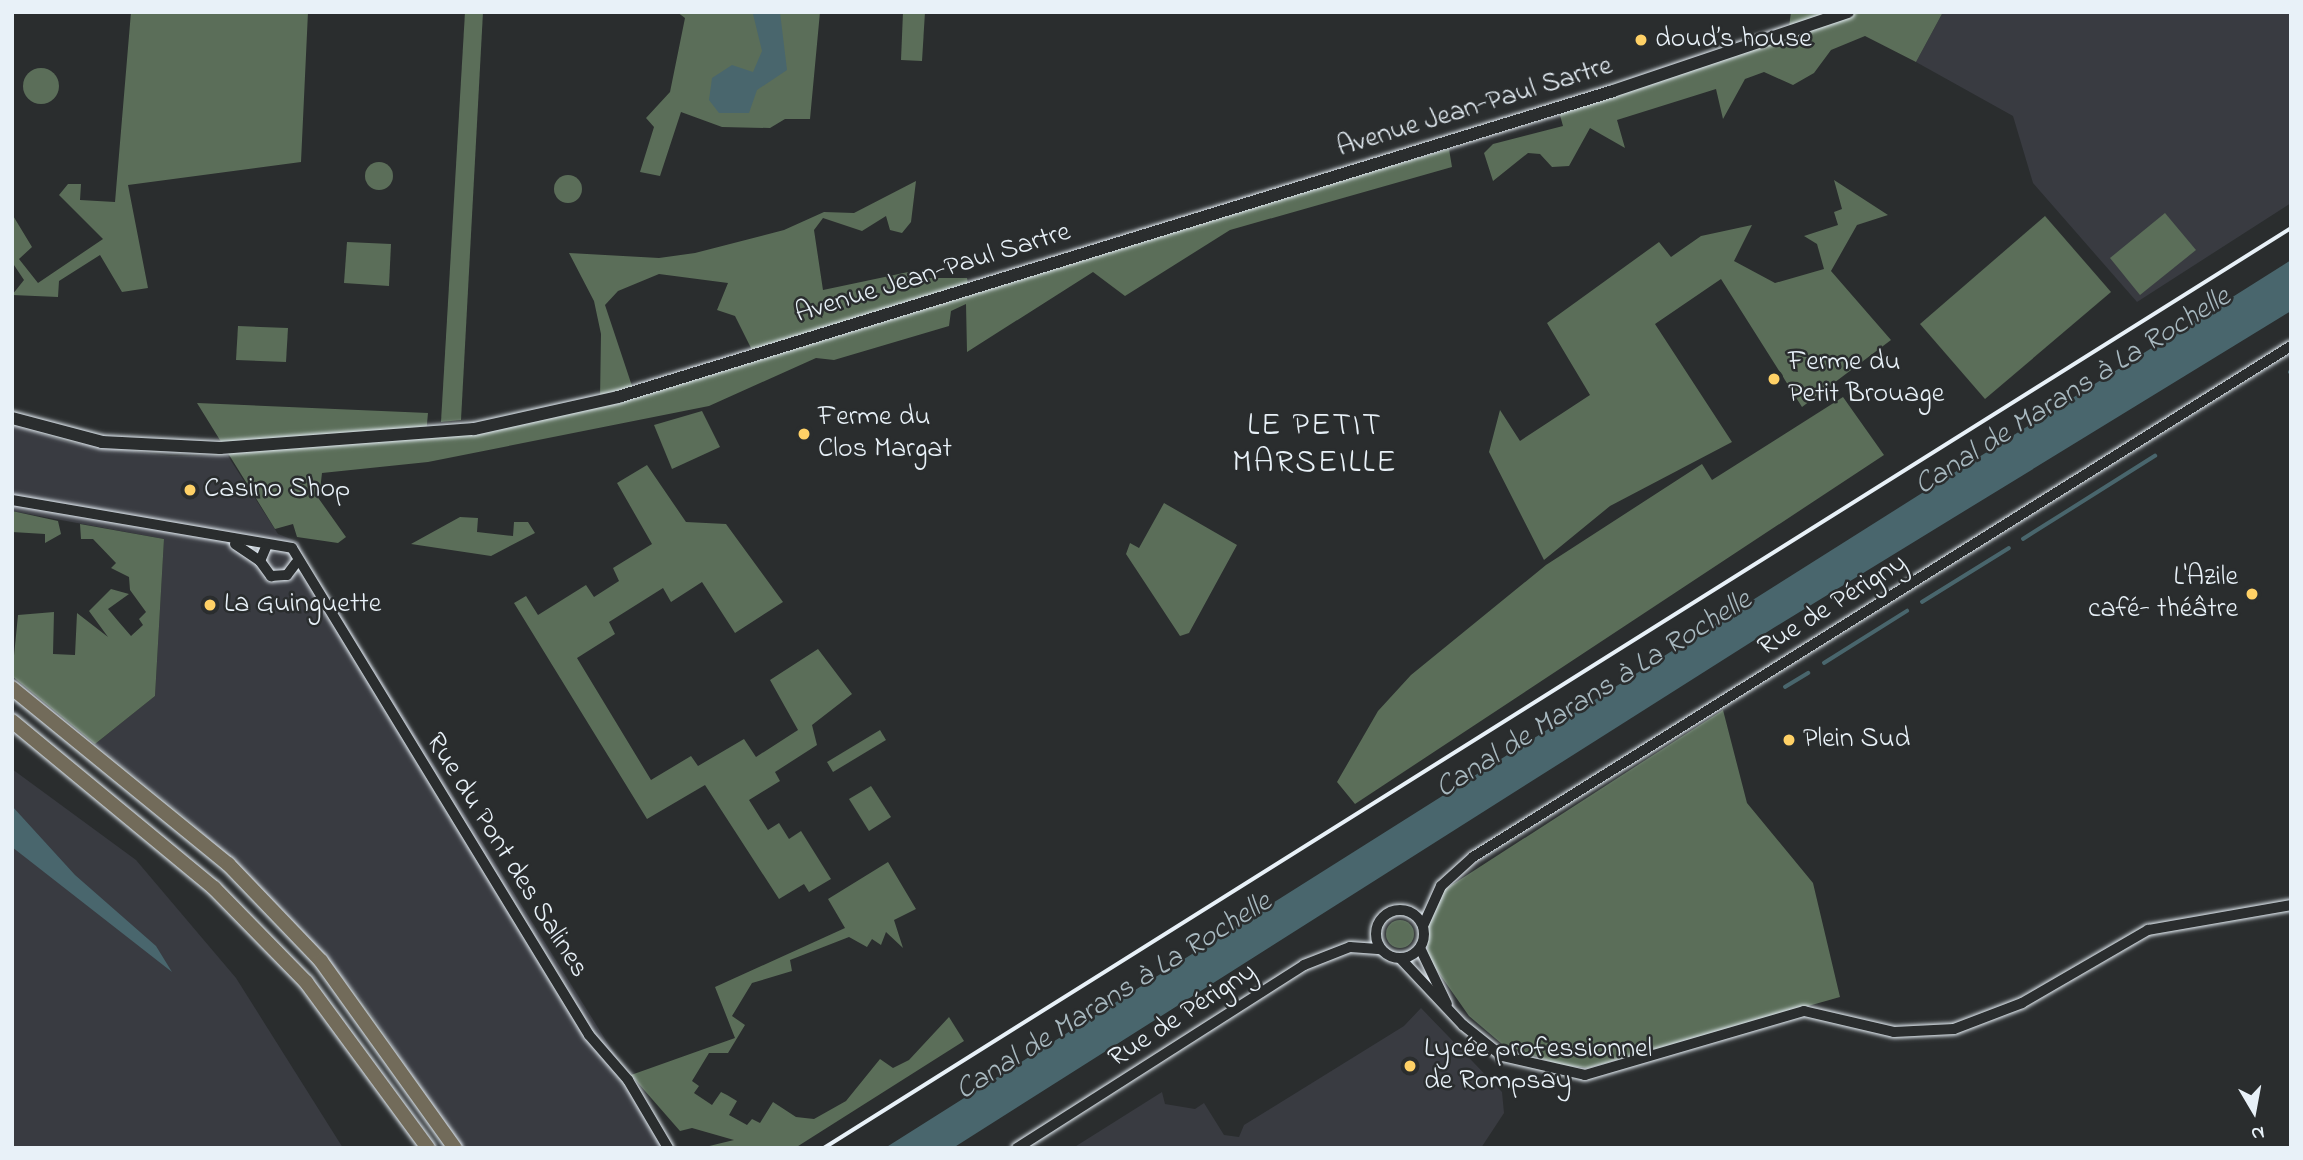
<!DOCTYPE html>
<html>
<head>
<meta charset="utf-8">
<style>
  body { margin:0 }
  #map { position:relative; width:2303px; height:1160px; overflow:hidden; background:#2a2d2e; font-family:"Indie Flower",sans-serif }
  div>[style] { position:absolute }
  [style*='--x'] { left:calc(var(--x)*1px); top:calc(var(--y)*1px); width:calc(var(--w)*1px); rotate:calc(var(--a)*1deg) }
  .built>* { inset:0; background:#393b41 }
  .green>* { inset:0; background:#5b6e59 }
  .round { border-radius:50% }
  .water>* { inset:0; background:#49666d }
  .stream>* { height:3.5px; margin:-1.75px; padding:0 1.75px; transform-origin:1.75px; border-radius:1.75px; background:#49666d }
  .roads { filter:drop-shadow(0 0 2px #e8f1f8) drop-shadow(0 0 2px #e8f1f8) }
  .tertiary>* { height:10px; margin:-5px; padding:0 5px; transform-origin:5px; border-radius:5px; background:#2a2d2e }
  .tertiary>.ring { margin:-5px; padding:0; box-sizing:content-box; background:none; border:10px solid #2a2d2e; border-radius:50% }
  .secondary>* { height:12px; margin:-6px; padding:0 6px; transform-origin:6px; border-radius:6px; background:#2a2d2e }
  .trunk>* { height:14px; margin:-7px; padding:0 7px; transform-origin:7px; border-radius:7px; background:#726b5a }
  .rail>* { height:3.5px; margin:-1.75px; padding:0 1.75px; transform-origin:1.75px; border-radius:1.75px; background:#e8f1f8 }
  .dots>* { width:19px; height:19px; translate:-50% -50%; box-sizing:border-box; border:4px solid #2a2d2e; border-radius:50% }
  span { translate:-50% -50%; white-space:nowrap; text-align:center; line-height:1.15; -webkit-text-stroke:5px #2a2d2e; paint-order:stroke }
  .poi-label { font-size:28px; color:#e8f1f8 }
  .left { translate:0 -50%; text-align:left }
  .right { translate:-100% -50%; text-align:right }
  .street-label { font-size:28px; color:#e8f1f8 }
  .water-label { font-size:30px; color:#a8b9c0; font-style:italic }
  .quarter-label { font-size:32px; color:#e8f1f8; letter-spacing:2px }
  .frame { position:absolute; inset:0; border:14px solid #e8f1f8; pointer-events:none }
  .north { position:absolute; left:2219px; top:1076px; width:70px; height:70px; -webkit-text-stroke:5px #2a2d2e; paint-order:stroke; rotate:170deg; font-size:19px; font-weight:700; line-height:28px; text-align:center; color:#e8f1f8 }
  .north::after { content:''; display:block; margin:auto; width:24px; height:32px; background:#e8f1f8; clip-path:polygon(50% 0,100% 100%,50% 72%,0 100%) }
</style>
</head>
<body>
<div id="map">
  <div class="built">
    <div style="clip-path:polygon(1943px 12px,2291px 12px,2291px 203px,2137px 302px,2033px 183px,2013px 116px,1916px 62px)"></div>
    <div style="clip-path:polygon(12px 425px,68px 442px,170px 456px,228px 456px,278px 534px,299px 542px,305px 567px,319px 580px,673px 1148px,461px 1148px,361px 999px,285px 912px,192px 823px,95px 744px,155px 696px,164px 539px,12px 511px)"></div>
    <div style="clip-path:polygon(12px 769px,136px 860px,236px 978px,343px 1148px,12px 1148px)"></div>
    <div style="clip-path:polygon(1421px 1008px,1502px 1092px,1504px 1113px,1481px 1148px,1073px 1148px,1162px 1092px,1165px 1104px,1195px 1109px,1204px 1103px,1224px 1135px,1239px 1137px,1244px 1125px,1404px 1026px)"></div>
  </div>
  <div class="green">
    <div style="clip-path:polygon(131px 12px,308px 12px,301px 162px,128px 185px,148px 288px,122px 292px,100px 255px,59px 281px,58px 297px,12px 295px,24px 280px,12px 262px,12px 214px,32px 247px,19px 259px,38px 283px,103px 239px,59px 195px,68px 184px,81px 184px,80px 200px,115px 202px)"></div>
    <div style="clip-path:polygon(465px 12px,483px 12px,461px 420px,441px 422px)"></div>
    <div style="clip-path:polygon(677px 12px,820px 12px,810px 119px,785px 119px,770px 128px,722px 127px,681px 112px,660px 176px,640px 172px,654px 127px,646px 118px,670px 92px,685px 18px)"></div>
    <div style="clip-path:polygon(903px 12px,925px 12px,922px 61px,901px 60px)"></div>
    <div style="clip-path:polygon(1791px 12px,1943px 12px,1916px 62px,1865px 36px,1831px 50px,1814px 73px,1793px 85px,1764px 72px,1745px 79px,1723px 119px,1716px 89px,1617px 120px,1625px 148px,1590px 128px,1569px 166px,1552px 167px,1540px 154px,1528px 153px,1493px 181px,1484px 153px,1493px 144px,1563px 126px,1558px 108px,1788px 35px)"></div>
    <div class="round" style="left:23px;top:68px;width:36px;height:36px"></div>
    <div style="clip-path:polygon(evenodd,1449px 149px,1452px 167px,1230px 230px,1125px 296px,1093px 272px,967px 352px,966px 304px,951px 311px,949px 326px,834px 360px,816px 358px,709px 406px,428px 462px,322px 473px,319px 499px,346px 537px,338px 543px,297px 537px,293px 524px,275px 529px,197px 403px,428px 413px,426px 435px,600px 400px,601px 334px,594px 301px,569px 253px,659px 258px,695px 253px,784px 230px,824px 212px,854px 213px,916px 181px,911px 222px,902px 233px,890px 230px,886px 216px,862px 231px,823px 218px,814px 230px,823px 290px,913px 271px,918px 278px,967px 278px,969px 288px,1449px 149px,659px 274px,728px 283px,717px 310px,735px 316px,754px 354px,634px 392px,605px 305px,618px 291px,659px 274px)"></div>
    <div class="round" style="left:365px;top:162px;width:28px;height:28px"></div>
    <div class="round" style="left:554px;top:175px;width:28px;height:28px"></div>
    <div style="clip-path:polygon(1834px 180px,1888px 215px,1857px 225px,1831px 271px,1891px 340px,1802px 407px,1721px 279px,1655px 324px,1732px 442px,1610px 506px,1544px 560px,1489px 452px,1500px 410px,1520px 441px,1590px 395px,1547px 323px,1659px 242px,1671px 257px,1701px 236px,1752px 225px,1734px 261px,1775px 283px,1824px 269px,1817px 244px,1804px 236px,1838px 225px,1834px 212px,1842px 209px)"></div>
    <div style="clip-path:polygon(2165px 213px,2196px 250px,2140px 295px,2110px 258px)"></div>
    <div style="clip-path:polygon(2045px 216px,2111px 292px,1985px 399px,1920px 324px)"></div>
    <div style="clip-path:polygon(347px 242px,391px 244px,389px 286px,344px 283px)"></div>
    <div style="clip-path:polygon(238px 326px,288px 328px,286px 362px,236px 360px)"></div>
    <div style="clip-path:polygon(1843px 397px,1884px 455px,1355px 804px,1337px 782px,1378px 711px,1411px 675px,1546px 565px,1702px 464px,1712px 480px)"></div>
    <div style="clip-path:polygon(702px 411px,720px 447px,672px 469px,654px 425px)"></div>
    <div style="clip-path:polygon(647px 465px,686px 522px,726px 524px,783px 602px,735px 633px,702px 582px,671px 602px,663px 588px,609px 622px,615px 634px,577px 658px,651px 780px,691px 756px,698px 766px,744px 739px,756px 757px,798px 730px,770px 680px,818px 649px,852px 694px,812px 725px,817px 745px,775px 772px,780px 781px,749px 800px,768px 830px,779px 823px,789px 839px,801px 831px,831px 879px,809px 892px,804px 884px,779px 899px,705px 785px,647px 819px,514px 603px,526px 596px,538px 615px,586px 585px,594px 597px,619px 581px,613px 568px,652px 544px,617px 483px)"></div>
    <div style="clip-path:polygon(1164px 503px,1237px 545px,1189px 633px,1180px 636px,1126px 554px,1130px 543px,1139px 548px)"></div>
    <div style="clip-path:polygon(12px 511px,58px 521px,61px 534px,45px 543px,45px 534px,12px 532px)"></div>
    <div style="clip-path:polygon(460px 517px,478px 518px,477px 532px,513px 536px,514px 522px,528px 522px,535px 533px,491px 556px,411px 544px)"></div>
    <div style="clip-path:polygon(80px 524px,164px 539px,155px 696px,95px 744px,12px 676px,18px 615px,54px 612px,53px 654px,75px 655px,77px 613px,108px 637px,89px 611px,111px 589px,129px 594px,108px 609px,118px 621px,131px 636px,143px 625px,139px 619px,146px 612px,130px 590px,129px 577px,111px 568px,116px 563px,93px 539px,81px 539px)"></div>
    <div style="clip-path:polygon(1723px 710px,1747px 803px,1813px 883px,1840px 997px,1588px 1068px,1560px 1065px,1502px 1044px,1469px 1016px,1427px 956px,1428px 922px,1444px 890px)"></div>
    <div style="clip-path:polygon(880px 730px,886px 740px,833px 772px,827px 762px)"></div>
    <div style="clip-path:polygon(871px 786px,891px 817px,869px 831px,849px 799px)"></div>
    <div style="clip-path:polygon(888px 862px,916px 909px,894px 920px,903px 948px,886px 932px,881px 945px,872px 939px,867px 947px,849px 937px,790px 960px,792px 971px,752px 983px,732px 1016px,745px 1025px,728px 1053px,709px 1053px,692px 1081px,699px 1086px,694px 1093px,712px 1105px,721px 1092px,727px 1095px,737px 1101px,729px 1115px,747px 1125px,752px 1119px,760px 1123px,773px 1102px,796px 1117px,814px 1119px,846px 1101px,880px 1059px,893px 1068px,909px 1060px,949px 1017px,964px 1041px,795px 1148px,701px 1148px,734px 1140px,692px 1128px,680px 1131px,631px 1075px,735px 1038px,715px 987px,845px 928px,828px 899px)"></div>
    <div class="round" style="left:1386px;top:920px;width:28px;height:28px"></div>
  </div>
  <div class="water">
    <div style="clip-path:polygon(780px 12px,787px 70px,757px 90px,749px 113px,719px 113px,709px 100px,712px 78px,732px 65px,753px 72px,762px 51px,753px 14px)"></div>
    <div style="clip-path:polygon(2291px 260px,2291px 311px,1775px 627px,953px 1148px,885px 1148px)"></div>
    <div style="clip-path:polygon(12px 806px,75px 875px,156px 946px,172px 972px,12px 847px)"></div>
  </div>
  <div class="stream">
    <div style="--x:2290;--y:372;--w:1;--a:0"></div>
    <div style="--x:2023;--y:539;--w:156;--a:-32.2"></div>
    <div style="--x:1922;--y:602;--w:102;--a:-31.8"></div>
    <div style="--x:1824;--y:663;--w:98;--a:-32.1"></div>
    <div style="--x:1785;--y:687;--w:27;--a:-31"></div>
  </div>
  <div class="roads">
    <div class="tertiary">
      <div style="--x:12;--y:500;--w:284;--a:9.7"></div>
      <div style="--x:292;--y:548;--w:570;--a:58.62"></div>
      <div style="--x:589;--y:1035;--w:60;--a:49.1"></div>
      <div style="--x:628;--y:1080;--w:79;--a:59.5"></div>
      <div style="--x:235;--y:544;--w:30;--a:34"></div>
      <div style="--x:266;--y:547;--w:15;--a:113"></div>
      <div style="--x:260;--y:561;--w:19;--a:54"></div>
      <div style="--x:271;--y:576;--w:16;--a:-4"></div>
      <div style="--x:287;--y:575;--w:15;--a:-53"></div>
      <div class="ring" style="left:1376px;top:910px;width:38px;height:38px"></div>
      <div style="--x:1423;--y:926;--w:44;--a:-65.8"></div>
      <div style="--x:1441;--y:886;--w:43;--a:-42.2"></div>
      <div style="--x:1473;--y:857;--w:964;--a:-31.99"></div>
      <div style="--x:1420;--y:948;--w:62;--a:64.3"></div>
      <div style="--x:1400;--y:958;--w:92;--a:46.8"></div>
      <div style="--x:1463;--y:1025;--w:50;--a:38.5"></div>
      <div style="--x:1502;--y:1056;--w:85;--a:12.9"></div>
      <div style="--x:1585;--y:1075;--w:228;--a:-16.3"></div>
      <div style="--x:1804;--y:1011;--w:92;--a:13.1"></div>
      <div style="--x:1894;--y:1032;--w:60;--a:-2.9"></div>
      <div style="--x:1954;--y:1029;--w:73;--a:-20.9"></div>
      <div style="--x:2022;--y:1003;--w:146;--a:-30.1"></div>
      <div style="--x:2148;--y:930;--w:145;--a:-9.9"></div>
      <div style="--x:1017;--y:1148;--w:340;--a:-32.5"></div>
      <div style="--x:1304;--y:965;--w:49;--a:-21.4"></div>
      <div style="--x:1350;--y:947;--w:31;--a:4"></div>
    </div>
    <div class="secondary">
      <div style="--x:12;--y:418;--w:93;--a:14.9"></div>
      <div style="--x:102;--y:442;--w:118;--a:2.9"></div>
      <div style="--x:220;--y:448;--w:255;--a:-4.3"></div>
      <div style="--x:474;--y:429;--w:148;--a:-12.5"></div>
      <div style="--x:618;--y:397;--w:1041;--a:-17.09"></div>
      <div style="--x:1613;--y:91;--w:248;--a:-18.6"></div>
    </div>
    <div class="trunk">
      <div style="--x:12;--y:688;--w:279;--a:39.2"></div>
      <div style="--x:228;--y:864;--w:134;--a:46.2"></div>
      <div style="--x:321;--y:961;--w:230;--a:54.4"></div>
      <div style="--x:12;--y:721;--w:262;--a:39.6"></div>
      <div style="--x:214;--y:888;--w:132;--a:45.6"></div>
      <div style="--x:306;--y:982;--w:206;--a:53.7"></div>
    </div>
  </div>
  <div class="rail">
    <div style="--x:824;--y:1148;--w:1732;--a:-32.09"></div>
  </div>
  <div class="dots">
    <div style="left:1641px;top:40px;background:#ffd166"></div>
    <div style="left:1774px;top:379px;background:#ffd166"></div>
    <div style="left:804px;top:434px;background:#ffd166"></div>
    <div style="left:190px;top:490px;background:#ffd166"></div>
    <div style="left:2252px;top:594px;background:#ffd166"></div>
    <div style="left:210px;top:605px;background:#ffd166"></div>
    <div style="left:1789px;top:740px;background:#ffd166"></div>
    <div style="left:1410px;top:1066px;background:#ffd166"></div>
  </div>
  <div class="poi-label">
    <span class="left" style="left:1655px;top:40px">doud’s house</span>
    <span class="left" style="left:1788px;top:379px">Ferme du<br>Petit Brouage</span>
    <span class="left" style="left:818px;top:434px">Ferme du<br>Clos Margat</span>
    <span class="left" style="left:204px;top:490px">Casino Shop</span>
    <span class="right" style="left:2238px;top:594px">L'Azile<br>café- théâtre</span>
    <span class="left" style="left:224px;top:605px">La Guinguette</span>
    <span class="left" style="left:1803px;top:740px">Plein Sud</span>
    <span class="left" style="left:1424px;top:1066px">Lycée professionnel<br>de Rompsay</span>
  </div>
  <div class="street-label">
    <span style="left:1475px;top:108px;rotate:-17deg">Avenue Jean-Paul Sartre</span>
    <span style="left:933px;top:274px;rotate:-17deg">Avenue Jean-Paul Sartre</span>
    <span style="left:1833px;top:606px;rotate:-32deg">Rue de Périgny</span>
    <span style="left:506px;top:856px;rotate:58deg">Rue du Pont des Salines</span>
    <span style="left:1183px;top:1016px;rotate:-33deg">Rue de Périgny</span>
  </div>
  <div class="water-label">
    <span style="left:2073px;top:392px;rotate:-32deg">Canal de Marans à La Rochelle</span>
    <span style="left:1594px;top:695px;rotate:-32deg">Canal de Marans à La Rochelle</span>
    <span style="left:1114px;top:997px;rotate:-32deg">Canal de Marans à La Rochelle</span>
  </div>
  <div class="quarter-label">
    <span style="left:1315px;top:446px">LE PETIT<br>MARSEILLE</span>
  </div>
  <div class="frame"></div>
  <div class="north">N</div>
</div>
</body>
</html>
